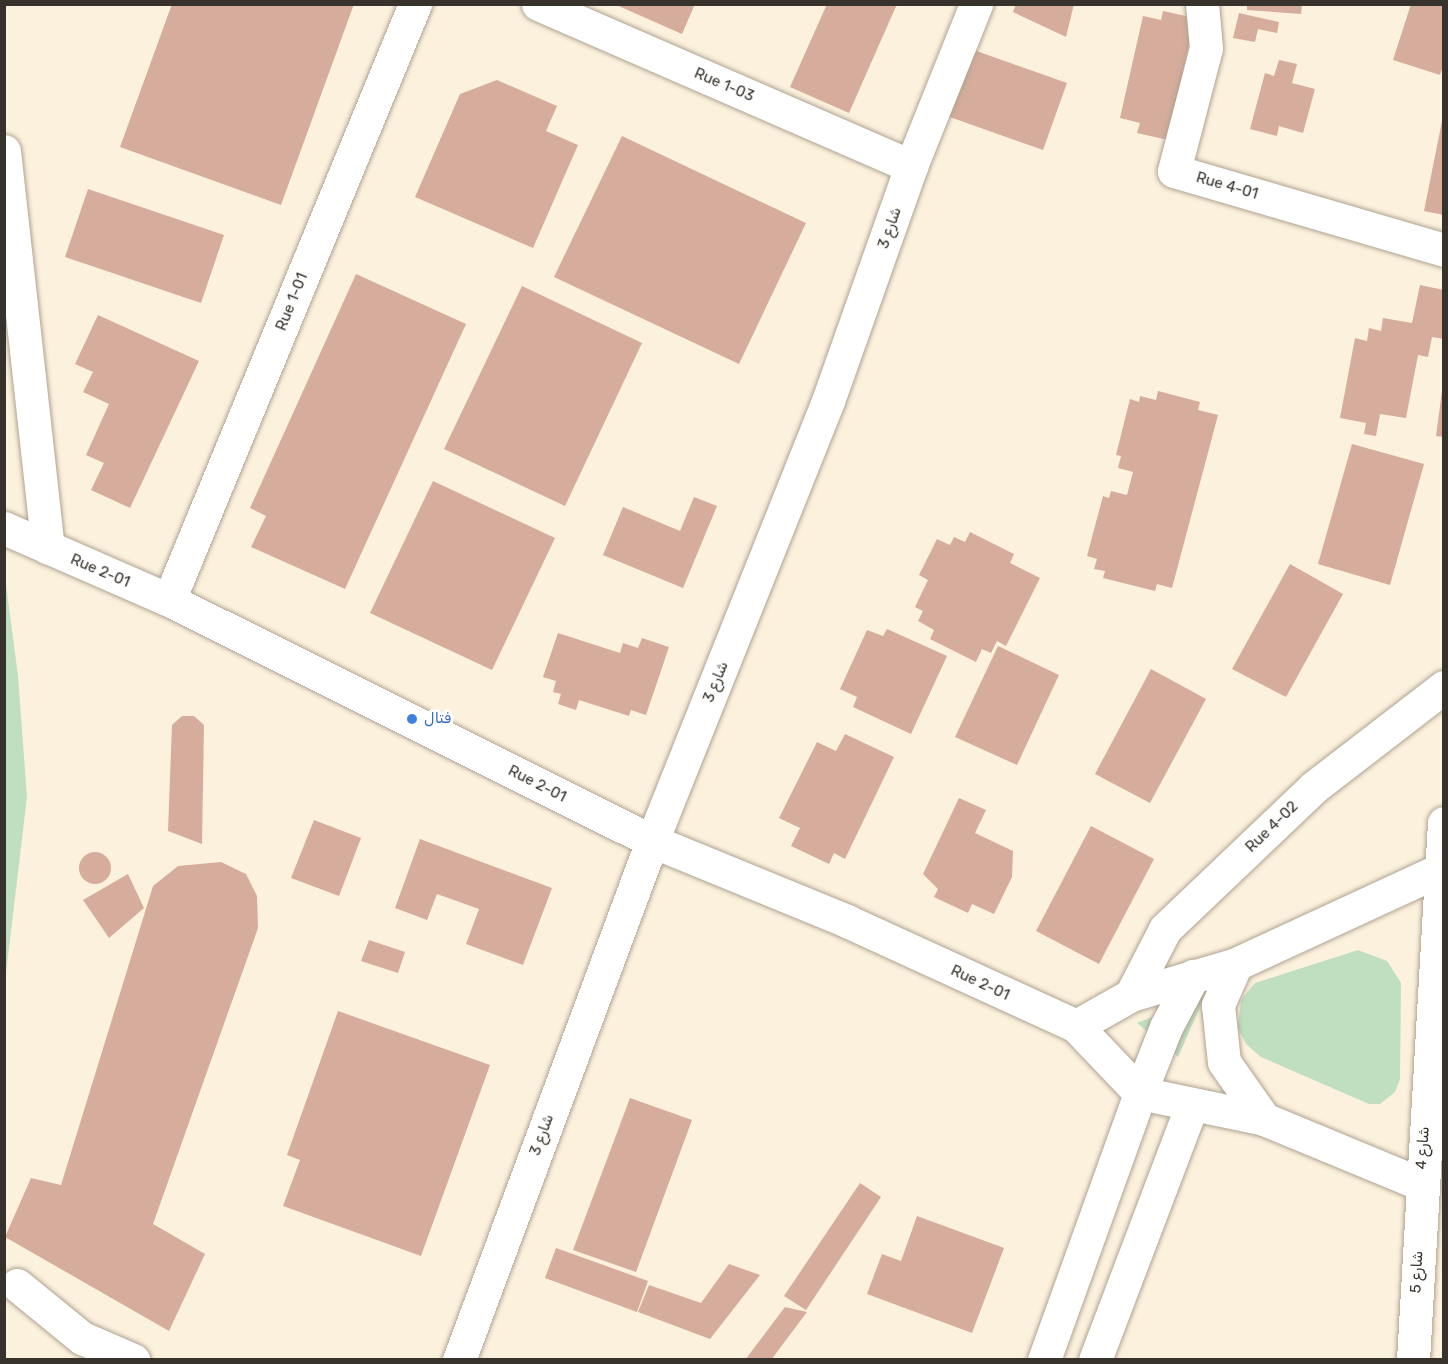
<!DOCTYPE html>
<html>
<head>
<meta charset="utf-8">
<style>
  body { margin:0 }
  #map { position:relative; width:1448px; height:1364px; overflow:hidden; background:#fcf1dd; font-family:Rubik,"Noto Naskh Arabic",sans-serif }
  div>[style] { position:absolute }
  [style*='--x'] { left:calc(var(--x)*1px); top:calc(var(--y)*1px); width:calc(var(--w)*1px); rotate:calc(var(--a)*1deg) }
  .green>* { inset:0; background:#c0dec0 }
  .building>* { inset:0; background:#d6ac9c }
  .round { border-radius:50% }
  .roads { filter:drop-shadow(0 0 2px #aea391) drop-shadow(0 0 2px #aea391) }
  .minor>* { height:33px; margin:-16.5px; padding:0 16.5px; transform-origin:16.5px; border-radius:16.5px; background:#fff }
  .dots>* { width:16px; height:16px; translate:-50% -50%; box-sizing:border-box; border:3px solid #fff; border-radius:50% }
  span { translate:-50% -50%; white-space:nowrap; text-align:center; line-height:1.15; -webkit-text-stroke:6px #fff; paint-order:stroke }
  .street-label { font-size:15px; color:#37332c }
  .shop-label { font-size:15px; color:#366cbe }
  .left { translate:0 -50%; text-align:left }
  .frame { position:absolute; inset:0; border:6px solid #37332c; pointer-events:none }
</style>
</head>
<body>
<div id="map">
  <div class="green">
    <div style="clip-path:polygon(5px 577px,18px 676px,27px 797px,5px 981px)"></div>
    <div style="clip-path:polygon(1358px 950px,1387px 961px,1401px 983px,1400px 1079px,1395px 1092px,1380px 1104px,1369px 1104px,1261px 1057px,1246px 1044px,1238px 1028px,1241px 1000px,1255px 983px)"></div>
    <div style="clip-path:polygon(1205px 996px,1178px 1057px,1137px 1023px)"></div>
  </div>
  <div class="building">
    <div style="clip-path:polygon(172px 4px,354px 4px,281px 205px,120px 147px)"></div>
    <div style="clip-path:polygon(614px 4px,695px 4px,682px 34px)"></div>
    <div style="clip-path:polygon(827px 4px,897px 4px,849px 113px,790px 87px)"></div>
    <div style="clip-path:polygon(1016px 4px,1074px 4px,1066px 37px,1013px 12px)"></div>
    <div style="clip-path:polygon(1247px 4px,1302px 4px,1301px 14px,1247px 10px)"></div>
    <div style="clip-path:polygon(1411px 4px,1444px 5px,1444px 63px,1440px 75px,1393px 60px)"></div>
    <div style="clip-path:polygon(1163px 11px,1195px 18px,1168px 140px,1137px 133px,1140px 123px,1120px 118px,1143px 16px,1161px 20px)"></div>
    <div style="clip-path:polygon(1239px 13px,1279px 22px,1277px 33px,1258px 29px,1255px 42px,1233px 38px)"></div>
    <div style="clip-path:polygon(971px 49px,1067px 83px,1043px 150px,947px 116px)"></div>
    <div style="clip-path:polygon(1279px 60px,1297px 64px,1292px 83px,1315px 89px,1303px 133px,1279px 126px,1277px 136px,1250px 129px,1265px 73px,1274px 76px)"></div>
    <div style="clip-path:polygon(497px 80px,557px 106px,546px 131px,578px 145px,533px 248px,415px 197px,460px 94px)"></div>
    <div style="clip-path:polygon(1442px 121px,1444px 121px,1444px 215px,1424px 211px)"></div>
    <div style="clip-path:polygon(622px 136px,806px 223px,739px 364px,554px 277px)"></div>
    <div style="clip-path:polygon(88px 189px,224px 235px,201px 303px,65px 257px)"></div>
    <div style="clip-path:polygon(356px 274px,466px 324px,345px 589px,251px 547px,266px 516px,250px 508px)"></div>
    <div style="clip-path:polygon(1420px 285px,1444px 290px,1444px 339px,1432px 337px,1428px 357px,1418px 355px,1406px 418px,1380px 414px,1376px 436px,1364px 434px,1366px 423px,1340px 418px,1355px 338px,1367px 341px,1369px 328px,1381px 331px,1383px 318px,1412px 323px)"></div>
    <div style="clip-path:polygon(522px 286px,642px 343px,565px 506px,444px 449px)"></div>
    <div style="clip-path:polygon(98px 315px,199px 361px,130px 508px,91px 490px,104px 463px,86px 455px,109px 404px,83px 392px,93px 372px,75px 364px)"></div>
    <div style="clip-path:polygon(1158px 391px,1200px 402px,1198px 410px,1218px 415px,1172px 588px,1157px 584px,1155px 591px,1103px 578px,1105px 571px,1094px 569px,1097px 559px,1087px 556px,1103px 496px,1109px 498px,1111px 491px,1127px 495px,1133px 472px,1118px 468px,1121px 456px,1116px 455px,1130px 399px,1139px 402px,1140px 396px,1156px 400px)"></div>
    <div style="clip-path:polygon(1442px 391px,1444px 391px,1444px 437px,1436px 436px)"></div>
    <div style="clip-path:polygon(1352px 444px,1424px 464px,1390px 585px,1318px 564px)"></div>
    <div style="clip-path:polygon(433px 481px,555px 538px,492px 670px,370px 613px)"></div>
    <div style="clip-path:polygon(694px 497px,717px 506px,683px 588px,603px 555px,623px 507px,680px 531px)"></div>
    <div style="clip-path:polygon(970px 532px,1014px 554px,1010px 563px,1040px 578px,1006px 646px,997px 641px,991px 653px,982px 649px,976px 662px,930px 639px,934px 630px,918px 621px,923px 611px,915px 607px,928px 580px,919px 575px,937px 539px,950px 545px,954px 537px,965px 542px)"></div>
    <div style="clip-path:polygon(1290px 564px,1343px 594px,1286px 697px,1232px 669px)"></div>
    <div style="clip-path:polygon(887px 629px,947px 656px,911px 734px,853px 707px,857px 697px,840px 689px,867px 630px,883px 636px)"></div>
    <div style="clip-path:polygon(558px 633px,620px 653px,623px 643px,638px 648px,642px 638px,669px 647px,646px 715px,631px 710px,629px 716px,579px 700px,576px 710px,558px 704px,561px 694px,553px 692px,556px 681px,543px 677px)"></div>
    <div style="clip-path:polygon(998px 646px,1059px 675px,1017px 765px,955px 737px)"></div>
    <div style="clip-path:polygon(1151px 669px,1206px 699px,1150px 803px,1095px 774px)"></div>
    <div style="clip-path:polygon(182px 716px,194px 716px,204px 725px,202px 844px,168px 831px,172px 725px)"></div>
    <div style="clip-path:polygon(845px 734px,894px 757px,845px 859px,834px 853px,829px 864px,791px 846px,800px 828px,779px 818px,817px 742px,836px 751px)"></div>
    <div style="clip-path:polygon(959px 798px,986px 810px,975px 833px,1013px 851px,1012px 877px,994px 914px,972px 904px,968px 913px,934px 897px,938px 889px,923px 874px)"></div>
    <div style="clip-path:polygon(314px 820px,361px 838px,339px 896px,291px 878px)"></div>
    <div style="clip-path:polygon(1091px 826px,1154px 859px,1099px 964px,1036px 931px)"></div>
    <div style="clip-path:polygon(420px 839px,552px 888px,523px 965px,466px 944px,479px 909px,437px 894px,427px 920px,395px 908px)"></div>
    <div class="round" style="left:79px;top:852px;width:32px;height:32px"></div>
    <div style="clip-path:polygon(221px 862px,246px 874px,257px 896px,258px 928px,153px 1224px,205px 1254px,169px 1331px,5px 1237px,31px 1178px,61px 1185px,153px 886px,178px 866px)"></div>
    <div style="clip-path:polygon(128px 874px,144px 908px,109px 938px,83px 900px)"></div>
    <div style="clip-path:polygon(369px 940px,405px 952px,398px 973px,361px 961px)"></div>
    <div style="clip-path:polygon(338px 1011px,490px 1065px,421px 1256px,283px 1206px,300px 1160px,287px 1155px)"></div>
    <div style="clip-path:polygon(630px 1098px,692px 1120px,636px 1272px,573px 1250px)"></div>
    <div style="clip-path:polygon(860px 1183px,881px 1197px,806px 1310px,784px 1296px)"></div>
    <div style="clip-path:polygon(917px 1216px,1004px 1248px,972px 1333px,867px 1294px,882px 1254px,901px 1261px)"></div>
    <div style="clip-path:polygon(556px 1248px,648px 1281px,637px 1312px,545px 1278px)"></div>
    <div style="clip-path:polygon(729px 1264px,760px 1275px,710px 1339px,638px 1312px,649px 1285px,701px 1303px)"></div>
    <div style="clip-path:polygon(785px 1307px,807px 1312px,771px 1360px,745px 1360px)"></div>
  </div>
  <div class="roads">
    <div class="minor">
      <div style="--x:538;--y:4;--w:407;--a:23.5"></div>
      <div style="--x:1202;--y:4;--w:44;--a:84.8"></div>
      <div style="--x:1206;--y:48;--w:127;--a:104.6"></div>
      <div style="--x:1174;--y:171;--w:281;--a:16.3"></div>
      <div style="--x:4;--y:151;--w:399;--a:83.7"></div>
      <div style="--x:4;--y:528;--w:180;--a:23.6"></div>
      <div style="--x:169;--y:600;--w:540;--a:26.52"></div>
      <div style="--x:652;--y:841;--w:211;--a:22.3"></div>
      <div style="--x:847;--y:921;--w:252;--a:24.6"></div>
      <div style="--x:1076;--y:1026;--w:93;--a:46.3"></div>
      <div style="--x:169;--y:600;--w:645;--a:-67.57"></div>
      <div style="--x:1236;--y:964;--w:45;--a:113.7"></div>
      <div style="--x:1218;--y:1005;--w:57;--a:84"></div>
      <div style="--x:1224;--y:1062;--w:70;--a:54.9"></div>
      <div style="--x:1131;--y:995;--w:74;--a:-62.7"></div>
      <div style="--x:1165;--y:929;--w:206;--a:-43.6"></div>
      <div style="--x:1314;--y:787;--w:164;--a:-37.6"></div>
      <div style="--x:1076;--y:1026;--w:63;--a:-29.4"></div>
      <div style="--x:1131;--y:995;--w:109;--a:-16.4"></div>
      <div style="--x:1236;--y:964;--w:229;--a:-24.8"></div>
      <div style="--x:1140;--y:1093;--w:127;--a:11.8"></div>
      <div style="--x:1264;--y:1119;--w:170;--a:22.5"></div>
      <div style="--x:17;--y:1285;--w:84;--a:39.2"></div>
      <div style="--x:82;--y:1338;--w:56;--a:23.3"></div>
      <div style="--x:459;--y:1360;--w:554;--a:-69.6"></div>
      <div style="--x:652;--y:841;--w:474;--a:-68.2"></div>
      <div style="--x:828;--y:401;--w:249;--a:-70.5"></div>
      <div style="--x:911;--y:166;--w:175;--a:-68.1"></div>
      <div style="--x:1044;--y:1360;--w:284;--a:-70.2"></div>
      <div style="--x:1140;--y:1093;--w:71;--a:-68.5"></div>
      <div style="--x:1166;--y:1027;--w:58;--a:-62.1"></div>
      <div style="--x:1095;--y:1360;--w:273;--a:-69.2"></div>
      <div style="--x:1413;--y:1360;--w:538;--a:-86.7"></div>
    </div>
  </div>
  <div class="dots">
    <div style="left:412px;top:719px;background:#3f7fe0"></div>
  </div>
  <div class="street-label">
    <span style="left:724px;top:85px;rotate:23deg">Rue 1-03</span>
    <span style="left:1227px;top:186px;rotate:16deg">Rue 4-01</span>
    <span style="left:890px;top:228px;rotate:-71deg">شارع 3</span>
    <span style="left:292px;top:302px;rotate:-68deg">Rue 1-01</span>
    <span style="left:100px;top:571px;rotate:23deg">Rue 2-01</span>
    <span style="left:716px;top:682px;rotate:-68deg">شارع 3</span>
    <span style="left:537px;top:784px;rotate:27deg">Rue 2-01</span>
    <span style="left:1272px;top:827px;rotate:-44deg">Rue 4-02</span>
    <span style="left:980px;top:983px;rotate:25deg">Rue 2-01</span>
    <span style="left:542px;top:1135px;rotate:-70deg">شارع 3</span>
    <span style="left:1423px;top:1148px;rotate:-86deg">شارع 4</span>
    <span style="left:1417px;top:1272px;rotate:-87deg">شارع 5</span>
  </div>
  <div class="shop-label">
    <span class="left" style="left:424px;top:719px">فتال</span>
  </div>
  <div class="frame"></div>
</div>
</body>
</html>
